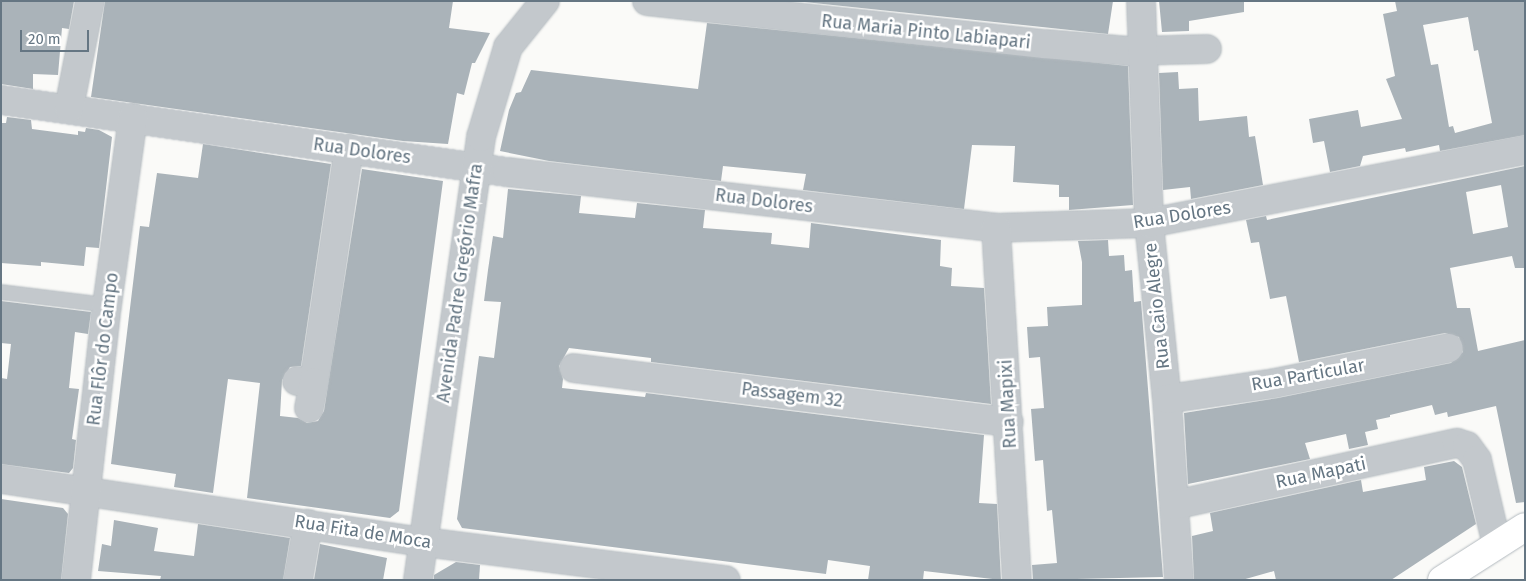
<!DOCTYPE html>
<html>
<head>
<meta charset="utf-8">
<style>
  body { margin:0 }
  #map { position:relative; width:1526px; height:581px; overflow:hidden; background:#fafaf8; font-family:"Fira Sans",sans-serif }
  div>[style] { position:absolute }
  [style*='--x'] { left:calc(var(--x)*1px); top:calc(var(--y)*1px); width:calc(var(--w)*1px); rotate:calc(var(--a)*1deg) }
  .building>* { inset:0; background:#aab3b9 }
  .roads { filter:drop-shadow(0 0 1px #b3babf) drop-shadow(0 0 1px #b3babf) }
  .lane>* { height:14px; margin:-7px; padding:0 7px; transform-origin:7px; border-radius:7px; background:#c3c8cc }
  .street>* { height:28px; margin:-14px; padding:0 14px; transform-origin:14px; border-radius:14px; background:#c3c8cc }
  .secondary>* { height:28px; margin:-14px; padding:0 14px; transform-origin:14px; border-radius:14px; background:#fff }
  span { translate:-50% -50%; white-space:nowrap; text-align:center; line-height:1.15; -webkit-text-stroke:5px #fff; paint-order:stroke }
  .street-label { font-size:18px; color:#657683 }
  .frame { position:absolute; inset:0; border:2px solid #657683; pointer-events:none }
  .scale { position:absolute; left:20px; top:30px; width:69px; height:22px; box-sizing:border-box; border:2px solid #657683; border-top:0; padding-left:6px; font-size:15px; line-height:18px; white-space:nowrap; color:#657683; -webkit-text-stroke:4px #fff; paint-order:stroke }
</style>
</head>
<body>
<div id="map">
  <div class="building">
    <div style="clip-path:polygon(1px 1px,74px 1px,69px 29px,62px 28px,58px 75px,33px 74px,33px 89px,1px 84px)"></div>
    <div style="clip-path:polygon(105px 1px,453px 1px,449px 28px,490px 33px,475px 63px,472px 63px,464px 95px,457px 93px,448px 144px,403px 141px,91px 97px)"></div>
    <div style="clip-path:polygon(795px 1px,1113px 1px,1108px 34px)"></div>
    <div style="clip-path:polygon(1159px 1px,1244px 1px,1244px 12px,1189px 21px,1189px 31px,1162px 32px)"></div>
    <div style="clip-path:polygon(evenodd,1395px 1px,1525px 1px,1525px 135px,1440px 151px,1439px 145px,1406px 152px,1405px 148px,1363px 156px,1360px 166px,1330px 172px,1324px 141px,1313px 143px,1309px 119px,1358px 110px,1361px 127px,1402px 119px,1386px 79px,1395px 76px,1383px 14px,1397px 11px,1395px 1px,1468px 17px,1474px 51px,1478px 50px,1492px 123px,1455px 133px,1453px 126px,1449px 127px,1438px 64px,1431px 65px,1423px 25px,1468px 17px)"></div>
    <div style="clip-path:polygon(707px 23px,1128px 66px,1133px 205px,1069px 210px,1069px 197px,1059px 197px,1059px 185px,1013px 182px,1015px 146px,972px 145px,964px 209px,803px 190px,806px 174px,723px 166px,721px 181px,549px 161px,500px 151px,509px 110px,516px 93px,521px 92px,531px 70px,698px 89px)"></div>
    <div style="clip-path:polygon(1178px 72px,1179px 89px,1198px 88px,1199px 121px,1247px 116px,1249px 137px,1255px 136px,1263px 185px,1191px 199px,1190px 187px,1163px 190px,1159px 73px)"></div>
    <div style="clip-path:polygon(7px 117px,31px 120px,32px 129px,78px 135px,78px 131px,85px 132px,86px 128px,99px 130px,112px 137px,99px 248px,86px 247px,84px 266px,41px 262px,41px 266px,1px 263px,1px 123px,6px 123px)"></div>
    <div style="clip-path:polygon(203px 144px,331px 164px,301px 366px,290px 367px,282px 380px,280px 416px,298px 418px,307px 423px,318px 421px,324px 411px,362px 169px,443px 181px,399px 511px,390px 518px,247px 498px,260px 383px,228px 379px,213px 493px,174px 487px,176px 474px,111px 464px,140px 226px,149px 227px,157px 173px,198px 178px)"></div>
    <div style="clip-path:polygon(evenodd,1525px 166px,1525px 268px,1515px 268px,1512px 256px,1450px 268px,1457px 308px,1470px 308px,1478px 351px,1525px 340px,1525px 502px,1516px 503px,1496px 406px,1448px 417px,1447px 412px,1435px 415px,1432px 405px,1390px 415px,1390px 417px,1376px 420px,1378px 429px,1365px 432px,1368px 445px,1349px 449px,1346px 434px,1328px 438px,1305px 443px,1310px 459px,1188px 484px,1184px 413px,1278px 398px,1451px 363px,1463px 352px,1459px 337px,1445px 333px,1299px 362px,1286px 296px,1270px 299px,1259px 242px,1251px 243px,1246px 220px,1266px 216px,1267px 220px,1525px 166px,1501px 185px,1508px 227px,1473px 234px,1466px 192px,1501px 185px)"></div>
    <div style="clip-path:polygon(508px 189px,581px 196px,579px 213px,635px 218px,637px 203px,705px 210px,703px 228px,772px 233px,771px 244px,809px 248px,811px 223px,941px 240px,940px 266px,952px 268px,951px 286px,984px 288px,991px 404px,651px 362px,651px 358px,569px 348px,559px 366px,563px 379px,562px 388px,645px 397px,646px 393px,984px 435px,979px 503px,997px 504px,1001px 580px,924px 571px,923px 580px,868px 580px,870px 566px,828px 560px,826px 574px,462px 528px,457px 519px,479px 356px,494px 358px,501px 302px,484px 301px,488px 270px,493px 236px,503px 238px)"></div>
    <div style="clip-path:polygon(1108px 240px,1109px 256px,1124px 255px,1125px 271px,1132px 270px,1134px 302px,1141px 301px,1163px 577px,1033px 580px,1032px 565px,1057px 563px,1052px 510px,1047px 511px,1043px 460px,1035px 461px,1031px 409px,1044px 408px,1040px 357px,1029px 358px,1027px 327px,1048px 326px,1047px 307px,1082px 305px,1082px 262px,1078px 241px)"></div>
    <div style="clip-path:polygon(1px 301px,91px 312px,88px 334px,75px 332px,69px 388px,79px 389px,72px 439px,76px 440px,73px 468px,69px 473px,1px 464px,1px 378px,7px 379px,11px 344px,1px 343px)"></div>
    <div style="clip-path:polygon(1454px 461px,1462px 467px,1476px 524px,1391px 580px,1276px 580px,1274px 571px,1242px 580px,1194px 580px,1192px 536px,1213px 531px,1210px 513px,1361px 480px,1363px 492px,1426px 480px,1424px 467px)"></div>
    <div style="clip-path:polygon(1px 499px,63px 508px,68px 514px,61px 580px,1px 580px)"></div>
    <div style="clip-path:polygon(114px 520px,158px 528px,154px 551px,194px 556px,198px 524px,290px 538px,283px 580px,160px 580px,161px 576px,98px 571px,102px 544px,111px 546px)"></div>
    <div style="clip-path:polygon(320px 544px,387px 558px,383px 580px,314px 580px)"></div>
    <div style="clip-path:polygon(456px 562px,480px 565px,479px 580px,434px 580px,434px 575px)"></div>
  </div>
  <div class="roads">
    <div class="lane">
      <div style="--x:1;--y:292;--w:107;--a:7"></div>
    </div>
    <div class="street">
      <div style="--x:647;--y:1;--w:400;--a:6.2"></div>
      <div style="--x:1045;--y:44;--w:85;--a:4.7"></div>
      <div style="--x:1130;--y:51;--w:77;--a:-1.5"></div>
      <div style="--x:1141;--y:1;--w:222;--a:87.9"></div>
      <div style="--x:1149;--y:223;--w:177;--a:84.2"></div>
      <div style="--x:1167;--y:399;--w:181;--a:86.2"></div>
      <div style="--x:1;--y:100;--w:511;--a:8.1"></div>
      <div style="--x:507;--y:172;--w:492;--a:6.5"></div>
      <div style="--x:996;--y:228;--w:153;--a:-1.9"></div>
      <div style="--x:1149;--y:223;--w:383;--a:-11"></div>
      <div style="--x:69;--y:108;--w:109;--a:-78.9"></div>
      <div style="--x:996;--y:228;--w:353;--a:86.6"></div>
      <div style="--x:574;--y:368;--w:438;--a:7.1"></div>
      <div style="--x:297;--y:381;--w:17;--a:3"></div>
      <div style="--x:314;--y:382;--w:236;--a:-81.5"></div>
      <div style="--x:1167;--y:399;--w:109;--a:-8.4"></div>
      <div style="--x:1275;--y:383;--w:177;--a:-11.4"></div>
      <div style="--x:309;--y:408;--w:26;--a:-79"></div>
      <div style="--x:1;--y:479;--w:428;--a:8.5"></div>
      <div style="--x:424;--y:542;--w:304;--a:7.2"></div>
      <div style="--x:1174;--y:505;--w:290;--a:-12.4"></div>
      <div style="--x:1457;--y:443;--w:10;--a:17"></div>
      <div style="--x:1467;--y:446;--w:17;--a:54"></div>
      <div style="--x:1477;--y:460;--w:87;--a:76.8"></div>
      <div style="--x:76;--y:580;--w:277;--a:-83.6"></div>
      <div style="--x:107;--y:305;--w:189;--a:-82.1"></div>
      <div style="--x:298;--y:580;--w:57;--a:-79.9"></div>
      <div style="--x:418;--y:580;--w:447;--a:-81.9"></div>
      <div style="--x:481;--y:137;--w:94;--a:-73.3"></div>
      <div style="--x:508;--y:47;--w:59;--a:-51.2"></div>
    </div>
    <div class="secondary">
      <div style="--x:1442;--y:580;--w:98;--a:-32.6"></div>
    </div>
  </div>
  <div class="street-label">
    <span style="left:926px;top:32px;rotate:6deg">Rua Maria Pinto Labiapari</span>
    <span style="left:362px;top:151px;rotate:8deg">Rua Dolores</span>
    <span style="left:764px;top:201px;rotate:7deg">Rua Dolores</span>
    <span style="left:1182px;top:215px;rotate:-9deg">Rua Dolores</span>
    <span style="left:460px;top:283px;rotate:-82deg">Avenida Padre Gregório Mafra</span>
    <span style="left:1157px;top:306px;rotate:-96deg">Rua Caio Alegre</span>
    <span style="left:103px;top:349px;rotate:-83deg">Rua Flôr do Campo</span>
    <span style="left:1308px;top:375px;rotate:-10deg">Rua Particular</span>
    <span style="left:792px;top:395px;rotate:7deg">Passagem 32</span>
    <span style="left:1008px;top:404px;rotate:-93deg">Rua Mapixi</span>
    <span style="left:1321px;top:473px;rotate:-12deg">Rua Mapati</span>
    <span style="left:363px;top:532px;rotate:9deg">Rua Fita de Moca</span>
  </div>
  <div class="frame"></div>
  <div class="scale">20 m</div>
</div>
</body>
</html>
